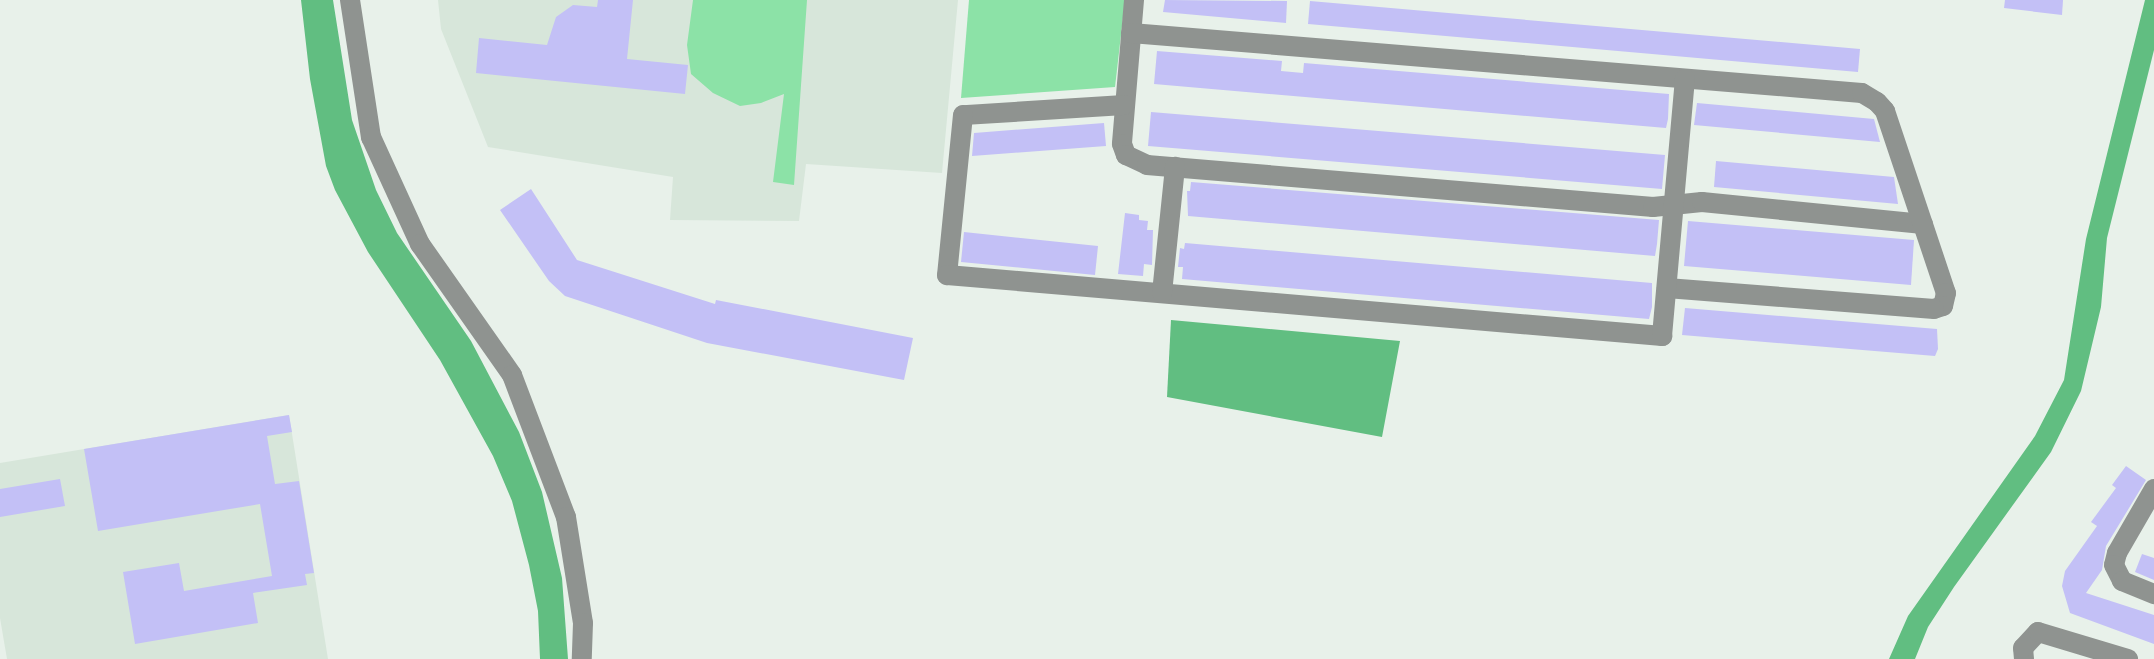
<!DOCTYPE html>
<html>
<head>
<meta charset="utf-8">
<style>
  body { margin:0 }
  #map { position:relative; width:2154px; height:659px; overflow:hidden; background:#e8f1ea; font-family:Raleway,sans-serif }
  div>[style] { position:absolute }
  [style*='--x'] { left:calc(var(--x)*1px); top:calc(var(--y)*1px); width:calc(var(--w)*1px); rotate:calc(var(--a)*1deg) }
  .built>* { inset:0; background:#d7e6da }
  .green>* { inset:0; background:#8ce2a7 }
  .water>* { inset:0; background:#61be81 }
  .building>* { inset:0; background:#c3c0f6 }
  .minor>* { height:20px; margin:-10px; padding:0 10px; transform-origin:10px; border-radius:10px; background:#8f9390 }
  span { translate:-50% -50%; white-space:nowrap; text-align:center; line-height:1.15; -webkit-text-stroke:7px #f5fef7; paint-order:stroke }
</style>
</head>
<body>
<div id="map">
  <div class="built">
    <div style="clip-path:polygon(438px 0,958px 0,942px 173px,806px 164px,799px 221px,670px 220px,673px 177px,488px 147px,441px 29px)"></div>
    <div style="clip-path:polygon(289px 415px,328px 659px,7px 659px,0 618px,0 463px)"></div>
  </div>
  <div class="green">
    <div style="clip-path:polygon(693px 0,807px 0,794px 185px,773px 182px,784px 94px,761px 103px,740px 106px,713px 93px,691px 74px,687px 45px)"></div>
    <div style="clip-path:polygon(969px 0,1125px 0,1115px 87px,961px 98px)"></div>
  </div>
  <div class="water">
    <div style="clip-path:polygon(301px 0,333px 0,352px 120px,376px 190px,397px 233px,471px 341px,519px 432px,542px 492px,562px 578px,568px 659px,540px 659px,538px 611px,529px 565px,512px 501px,493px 456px,440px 360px,368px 252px,335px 190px,326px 166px,310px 79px)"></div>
    <div style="clip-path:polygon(2145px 0,2154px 0,2154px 50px,2107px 238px,2101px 307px,2081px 391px,2051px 452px,1954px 587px,1928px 627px,1915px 659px,1889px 659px,1908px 616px,2035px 436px,2064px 380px,2086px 239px)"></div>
    <div style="clip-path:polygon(1171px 320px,1400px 341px,1382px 437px,1167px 397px)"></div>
  </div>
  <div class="building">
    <div style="clip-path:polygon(598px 0,633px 0,627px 59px,688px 65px,685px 94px,476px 73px,479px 38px,547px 45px,556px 17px,573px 5px,597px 7px)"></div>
    <div style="clip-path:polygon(1165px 0,1287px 1px,1286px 23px,1163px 12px)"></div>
    <div style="clip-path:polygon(2005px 0,2063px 0,2062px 15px,2004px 8px)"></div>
    <div style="clip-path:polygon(1310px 1px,1860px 49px,1858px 72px,1308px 24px)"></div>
    <div style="clip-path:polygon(1157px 51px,1282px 61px,1281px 71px,1303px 73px,1304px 63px,1669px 94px,1668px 119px,1666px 128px,1154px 84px)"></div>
    <div style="clip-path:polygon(1697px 103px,1874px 119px,1880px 142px,1694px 125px)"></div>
    <div style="clip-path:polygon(1151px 112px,1665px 155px,1662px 189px,1148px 146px)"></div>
    <div style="clip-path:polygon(1104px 123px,1106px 146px,972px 156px,974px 133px)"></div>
    <div style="clip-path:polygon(1716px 161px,1894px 177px,1898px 204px,1714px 187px)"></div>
    <div style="clip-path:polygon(1191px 182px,1659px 220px,1657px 244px,1655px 256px,1188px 216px,1187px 191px,1190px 191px)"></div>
    <div style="clip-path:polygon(531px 189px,577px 260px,715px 304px,716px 300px,913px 338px,904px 380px,707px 343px,565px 296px,549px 281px,500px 210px)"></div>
    <div style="clip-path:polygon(1125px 213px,1139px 215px,1139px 220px,1148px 221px,1147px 230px,1153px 230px,1152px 265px,1144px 264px,1143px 276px,1118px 274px)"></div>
    <div style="clip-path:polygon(1688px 221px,1914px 240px,1911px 285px,1684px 266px)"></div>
    <div style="clip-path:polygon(964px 232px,1098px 246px,1095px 275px,961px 262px)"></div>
    <div style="clip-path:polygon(1185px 243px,1652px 283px,1652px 307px,1649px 319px,1182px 279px,1183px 267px,1178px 267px,1180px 248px,1184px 249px)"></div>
    <div style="clip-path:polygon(1685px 308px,1937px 329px,1938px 349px,1935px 356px,1682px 335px)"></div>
    <div style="clip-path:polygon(289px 415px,292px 432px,267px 436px,275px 484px,299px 481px,314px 573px,305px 574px,307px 585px,253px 593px,258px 623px,135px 644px,123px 572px,179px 563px,184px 591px,272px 576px,260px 504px,98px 531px,84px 449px)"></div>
    <div style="clip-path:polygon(2126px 466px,2146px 480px,2106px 546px,2102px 570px,2086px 593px,2154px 615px,2154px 644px,2070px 613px,2062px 586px,2065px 571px,2097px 526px,2091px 522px,2116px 488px,2112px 485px)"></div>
    <div style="clip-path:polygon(60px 479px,65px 506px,0 517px,0 489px)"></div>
    <div style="clip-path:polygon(2142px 554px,2154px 558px,2154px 580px,2135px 572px)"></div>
  </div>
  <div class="minor">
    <div style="--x:350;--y:0;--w:139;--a:81.3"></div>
    <div style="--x:371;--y:137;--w:118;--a:65.4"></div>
    <div style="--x:420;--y:244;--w:160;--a:54.9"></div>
    <div style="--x:512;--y:375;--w:152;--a:69.2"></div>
    <div style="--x:566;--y:517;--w:107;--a:80.9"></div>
    <div style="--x:583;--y:623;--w:36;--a:92"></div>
    <div style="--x:1134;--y:0;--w:144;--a:94.8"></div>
    <div style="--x:1122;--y:144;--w:12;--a:70"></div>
    <div style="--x:1126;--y:155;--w:23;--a:25"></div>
    <div style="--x:1147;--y:165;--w:508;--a:4.74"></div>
    <div style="--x:1653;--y:207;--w:49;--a:-5.8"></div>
    <div style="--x:1702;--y:202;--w:222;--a:5.7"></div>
    <div style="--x:1131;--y:33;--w:733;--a:4.69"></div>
    <div style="--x:1862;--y:93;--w:17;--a:31"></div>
    <div style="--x:1877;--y:102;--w:12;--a:48"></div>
    <div style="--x:1885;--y:111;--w:192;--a:71.5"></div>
    <div style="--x:1946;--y:293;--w:13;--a:103"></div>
    <div style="--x:1943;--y:306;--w:9;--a:162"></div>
    <div style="--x:1934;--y:309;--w:268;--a:-175.5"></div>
    <div style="--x:1124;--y:105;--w:161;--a:176.4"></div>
    <div style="--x:963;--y:115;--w:161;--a:95.7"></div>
    <div style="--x:947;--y:275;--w:718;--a:4.88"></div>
    <div style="--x:1662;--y:336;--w:258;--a:-84.9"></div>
    <div style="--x:1162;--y:293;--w:127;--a:-84.1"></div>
    <div style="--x:2154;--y:489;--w:74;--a:120"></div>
    <div style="--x:2117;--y:553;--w:12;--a:104"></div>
    <div style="--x:2114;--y:565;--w:18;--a:63"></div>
    <div style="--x:2122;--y:581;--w:35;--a:22"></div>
    <div style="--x:2024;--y:659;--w:11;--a:-95"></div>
    <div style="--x:2023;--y:648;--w:22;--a:-47"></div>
    <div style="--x:2038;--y:632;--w:94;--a:16.7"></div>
  </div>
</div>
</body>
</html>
